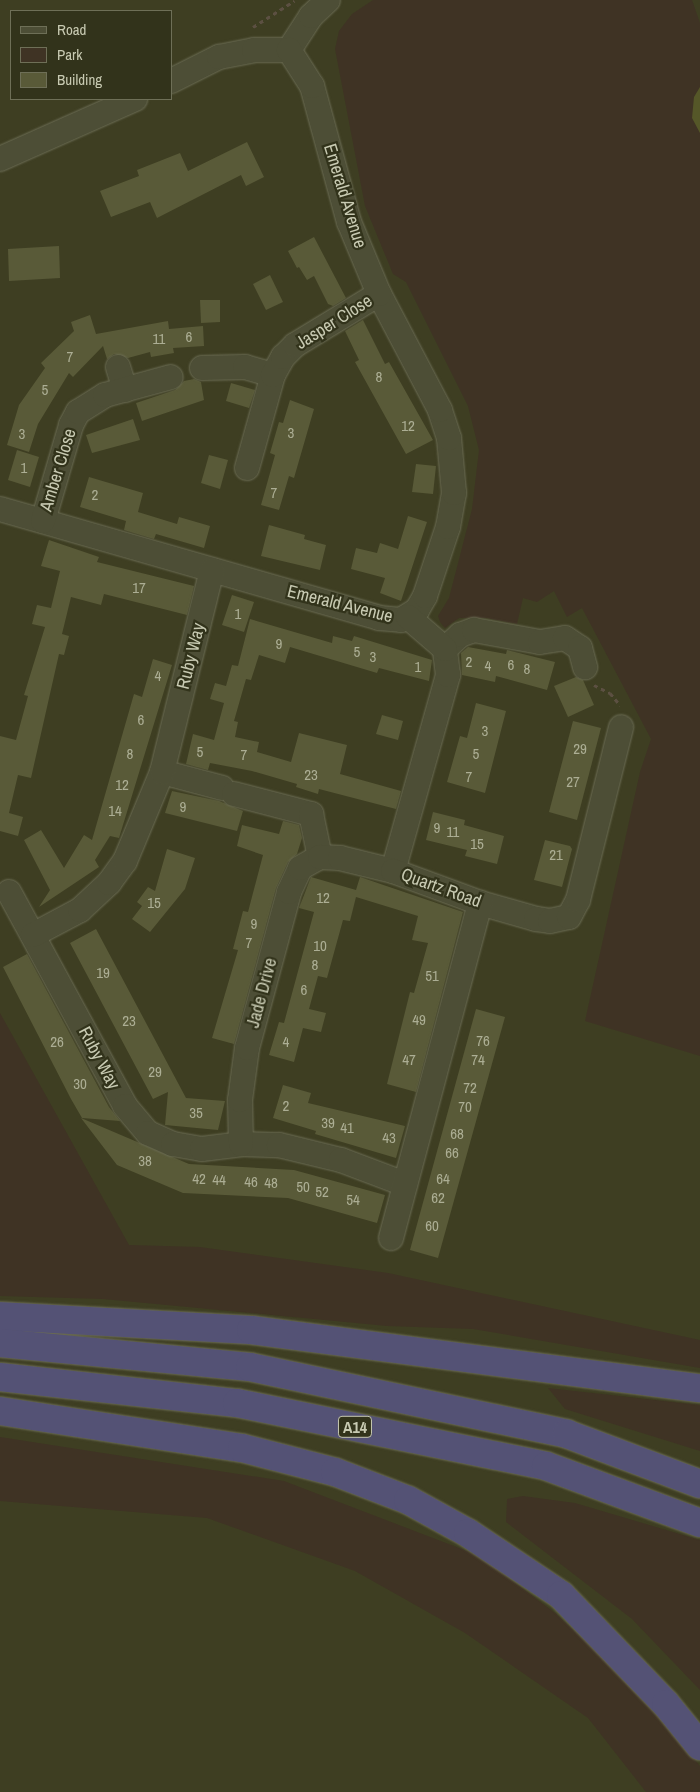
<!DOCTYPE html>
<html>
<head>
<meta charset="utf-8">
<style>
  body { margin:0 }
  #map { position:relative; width:700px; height:1792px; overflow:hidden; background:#3e3e22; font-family:"Archivo Narrow",sans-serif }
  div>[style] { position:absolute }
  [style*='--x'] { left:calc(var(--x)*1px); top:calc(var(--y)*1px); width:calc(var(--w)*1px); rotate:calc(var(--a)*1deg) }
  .green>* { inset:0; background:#3f3324 }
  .water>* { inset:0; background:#555728 }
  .building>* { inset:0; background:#595a38 }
  .path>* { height:3px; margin-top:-1.5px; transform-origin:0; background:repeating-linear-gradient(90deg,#5c5042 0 4px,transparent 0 8px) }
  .roads { filter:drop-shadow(0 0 1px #6b6c54) drop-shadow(0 0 1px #6b6c54) }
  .minor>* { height:24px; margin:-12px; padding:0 12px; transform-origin:12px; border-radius:12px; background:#4d4e36 }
  .highway>* { height:28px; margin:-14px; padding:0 14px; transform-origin:14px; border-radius:14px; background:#545275 }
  span { translate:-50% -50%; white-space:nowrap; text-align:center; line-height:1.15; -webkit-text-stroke:4.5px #32331b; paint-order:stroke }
  .number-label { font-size:15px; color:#acae94 }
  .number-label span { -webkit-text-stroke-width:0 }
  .shield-label span { padding:1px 4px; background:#32331b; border:1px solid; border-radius:4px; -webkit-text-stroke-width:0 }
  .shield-label { font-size:16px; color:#c8cab2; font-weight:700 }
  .street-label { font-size:18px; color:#c8cab2 }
  .legend { position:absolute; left:10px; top:10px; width:162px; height:90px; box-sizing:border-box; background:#32331b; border:1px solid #6e6f57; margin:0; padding:6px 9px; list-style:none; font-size:15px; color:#c8cab2 }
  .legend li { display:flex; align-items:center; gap:10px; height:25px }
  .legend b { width:25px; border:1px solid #6e6f57 }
</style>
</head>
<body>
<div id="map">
  <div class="green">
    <div style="clip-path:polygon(373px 0,692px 0,700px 23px,700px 1056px,585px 1021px,640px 772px,651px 739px,582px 608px,567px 617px,554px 591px,537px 602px,523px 598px,517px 624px,486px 618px,459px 618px,445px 628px,440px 622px,438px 616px,449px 598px,472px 509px,479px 450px,468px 406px,406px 282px,393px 274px,365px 206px,335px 49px,339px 31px,352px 14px)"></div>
    <div style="clip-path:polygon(0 1013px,129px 1245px,200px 1247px,388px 1273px,700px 1340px,700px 1368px,473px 1329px,387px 1326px,103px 1299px,0 1296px)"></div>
    <div style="clip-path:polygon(548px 1388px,700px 1405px,700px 1451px,565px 1409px)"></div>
    <div style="clip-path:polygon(0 1437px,284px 1481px,480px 1556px,555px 1613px,634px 1685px,700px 1766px,700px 1792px,646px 1792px,588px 1718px,465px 1633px,355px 1571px,207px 1518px,0 1501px)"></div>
    <div style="clip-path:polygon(523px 1496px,575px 1503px,700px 1540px,700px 1690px,632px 1619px,506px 1522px,507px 1499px)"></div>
  </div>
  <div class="water">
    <div style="clip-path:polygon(700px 87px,700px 133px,692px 118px,694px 97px)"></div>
  </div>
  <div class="building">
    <div style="clip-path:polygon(247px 142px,264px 177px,246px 186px,241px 175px,157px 218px,150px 202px,111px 217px,100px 191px,139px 176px,137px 170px,180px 153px,188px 171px)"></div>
    <div style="clip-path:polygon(314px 237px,346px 298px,333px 306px,328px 304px,314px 276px,307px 280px,299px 267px,297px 268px,288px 251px)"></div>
    <div style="clip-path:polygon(59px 246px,60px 278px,9px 281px,8px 249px)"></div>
    <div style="clip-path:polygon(270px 275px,283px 302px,266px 310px,253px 284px)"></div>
    <div style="clip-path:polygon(200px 300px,220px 300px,220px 322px,201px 323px)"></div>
    <div style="clip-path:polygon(90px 315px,96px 334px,168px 321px,169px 329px,203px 326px,204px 346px,173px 348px,174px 353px,151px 357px,150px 352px,128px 358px,114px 354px,107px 359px,103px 346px,73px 377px,69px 373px,38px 424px,29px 452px,7px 445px,19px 405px,45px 368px,41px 363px,74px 331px,71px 322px)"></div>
    <div style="clip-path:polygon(363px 320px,385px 364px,389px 362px,433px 440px,406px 454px,355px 362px,359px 360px,345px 331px)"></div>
    <div style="clip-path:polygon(194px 379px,201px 382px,204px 400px,142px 421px,136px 403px,175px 390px,184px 381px)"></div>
    <div style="clip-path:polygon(231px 383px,255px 390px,249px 408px,226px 401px)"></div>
    <div style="clip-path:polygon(290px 400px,314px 409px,294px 478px,289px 476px,279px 510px,261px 505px,275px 455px,270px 453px,279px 422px,283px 423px)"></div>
    <div style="clip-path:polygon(133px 419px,140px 440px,92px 453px,86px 435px)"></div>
    <div style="clip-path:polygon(17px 450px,39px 457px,30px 487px,8px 480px)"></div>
    <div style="clip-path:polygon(209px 455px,228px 460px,220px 489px,201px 483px)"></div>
    <div style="clip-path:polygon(416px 464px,436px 466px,433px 494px,412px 492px)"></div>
    <div style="clip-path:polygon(89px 477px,143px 493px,138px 512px,177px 524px,179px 517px,210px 526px,204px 548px,156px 534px,154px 539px,124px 530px,126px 521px,80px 507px)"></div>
    <div style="clip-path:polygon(408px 516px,427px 522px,401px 601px,380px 593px,385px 578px,351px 569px,356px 548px,377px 553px,380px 543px,398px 549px)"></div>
    <div style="clip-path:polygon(269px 525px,305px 535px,304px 539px,326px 545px,320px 570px,261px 556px)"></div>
    <div style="clip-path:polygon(49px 540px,99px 557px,97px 562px,194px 586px,187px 615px,104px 594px,101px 605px,71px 597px,62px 634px,69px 636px,64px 655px,59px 654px,31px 778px,18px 775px,9px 813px,23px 817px,18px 836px,0 831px,0 736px,16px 740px,28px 696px,24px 695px,45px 627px,32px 624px,37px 605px,51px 608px,60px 571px,41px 566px)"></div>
    <div style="clip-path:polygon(232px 595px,254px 602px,244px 632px,222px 625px)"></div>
    <div style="clip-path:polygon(250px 619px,332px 643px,333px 636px,352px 641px,354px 636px,432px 660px,429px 681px,379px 668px,377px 673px,290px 647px,285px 663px,259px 655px,251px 680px,246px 679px,234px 721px,238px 722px,235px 737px,259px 742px,257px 752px,291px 762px,299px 733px,347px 745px,340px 774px,401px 791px,396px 809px,319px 789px,318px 794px,296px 787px,297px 784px,252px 771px,210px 763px,208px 770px,186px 764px,193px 734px,214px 740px,224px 703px,210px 699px,215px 683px,226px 686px,232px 665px,238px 666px)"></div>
    <div style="clip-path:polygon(468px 647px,506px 654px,507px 650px,555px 662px,547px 690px,496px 676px,495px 682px,462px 675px,461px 653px)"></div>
    <div style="clip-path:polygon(153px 659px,172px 665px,119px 838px,110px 836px,95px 860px,99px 867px,39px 907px,50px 890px,24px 840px,41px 830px,64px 868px,84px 835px,92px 840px,134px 694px,142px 697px)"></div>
    <div style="clip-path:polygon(576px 677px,583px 680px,594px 705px,568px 717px,554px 686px)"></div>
    <div style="clip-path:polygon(476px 703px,506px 711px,485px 793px,447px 782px,460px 736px,467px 738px)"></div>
    <div style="clip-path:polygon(382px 715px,403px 721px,398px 740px,376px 734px)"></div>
    <div style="clip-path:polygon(573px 721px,601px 728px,577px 820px,549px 812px)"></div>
    <div style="clip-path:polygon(172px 791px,219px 801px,243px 811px,237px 831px,165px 813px)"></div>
    <div style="clip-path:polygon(433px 812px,465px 820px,464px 825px,504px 836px,497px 864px,465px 856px,467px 850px,426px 840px)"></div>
    <div style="clip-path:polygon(283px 821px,299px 825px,302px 838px,297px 854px,288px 862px,276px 888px,234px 1044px,212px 1038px,238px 950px,233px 949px,243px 911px,248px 912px,263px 855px,237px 846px,242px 825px,279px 834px)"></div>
    <div style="clip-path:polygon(545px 840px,570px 846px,572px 849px,562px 887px,534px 880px)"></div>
    <div style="clip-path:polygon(167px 849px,195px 858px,185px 889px,150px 932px,132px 919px,142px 906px,137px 902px,148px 887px,155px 891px)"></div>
    <div style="clip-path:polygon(311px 877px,356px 890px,360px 877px,463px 912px,416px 1092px,387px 1084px,410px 992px,414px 993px,428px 943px,412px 940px,418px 916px,356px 897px,350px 921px,343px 920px,327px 978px,318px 976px,309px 1009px,326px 1013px,321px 1032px,303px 1028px,294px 1062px,269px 1055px,279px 1022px,284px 1023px,314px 912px,299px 908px)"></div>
    <div style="clip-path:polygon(96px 929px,186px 1098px,225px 1101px,218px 1130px,165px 1125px,168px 1092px,153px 1099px,70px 943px)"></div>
    <div style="clip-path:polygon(27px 954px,109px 1107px,120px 1121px,82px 1118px,71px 1099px,3px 967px)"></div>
    <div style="clip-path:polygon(476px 1009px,505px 1017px,438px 1258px,410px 1250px)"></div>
    <div style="clip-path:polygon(283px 1085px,311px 1093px,308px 1103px,405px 1126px,396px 1158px,315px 1134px,316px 1131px,273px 1118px)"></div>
    <div style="clip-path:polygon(81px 1118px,189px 1164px,294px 1170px,385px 1195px,377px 1223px,288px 1198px,183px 1193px,117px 1165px)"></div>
  </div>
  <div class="path">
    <div style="--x:253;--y:27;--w:49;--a:-32.4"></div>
    <div style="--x:594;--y:685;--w:18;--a:27"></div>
    <div style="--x:610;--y:693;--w:16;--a:50"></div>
  </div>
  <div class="roads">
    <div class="minor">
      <div style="--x:171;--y:81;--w:54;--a:-26.6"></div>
      <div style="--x:219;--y:57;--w:36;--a:-11"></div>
      <div style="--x:254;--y:50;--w:35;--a:0"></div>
      <div style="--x:289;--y:50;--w:40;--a:-57.1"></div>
      <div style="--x:311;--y:16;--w:23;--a:-43"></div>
      <div style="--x:0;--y:159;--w:148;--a:-24"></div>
      <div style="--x:118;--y:367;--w:24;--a:73"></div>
      <div style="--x:202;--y:368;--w:43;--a:-1.3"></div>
      <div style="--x:245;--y:367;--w:29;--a:16"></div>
      <div style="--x:247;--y:468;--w:97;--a:-74.4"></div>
      <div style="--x:273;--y:375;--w:21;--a:-61"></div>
      <div style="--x:283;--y:357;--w:17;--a:-45"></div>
      <div style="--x:295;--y:345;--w:98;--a:-31.3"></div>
      <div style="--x:0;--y:509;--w:394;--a:16"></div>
      <div style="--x:379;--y:618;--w:22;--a:5"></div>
      <div style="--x:401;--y:620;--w:19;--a:-32"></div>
      <div style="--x:417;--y:610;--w:16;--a:-60"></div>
      <div style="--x:425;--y:596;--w:73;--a:-71.6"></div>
      <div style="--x:448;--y:527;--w:35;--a:-80"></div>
      <div style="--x:454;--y:493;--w:55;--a:-95.2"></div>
      <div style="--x:449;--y:438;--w:29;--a:-108"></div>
      <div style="--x:440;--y:410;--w:131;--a:-117.7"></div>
      <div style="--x:379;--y:294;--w:78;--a:-112.6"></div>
      <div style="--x:349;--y:222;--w:141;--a:-105.2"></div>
      <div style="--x:312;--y:86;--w:43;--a:-122.6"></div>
      <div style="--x:43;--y:521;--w:100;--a:-73.7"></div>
      <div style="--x:71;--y:425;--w:15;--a:-62"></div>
      <div style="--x:78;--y:412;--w:32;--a:-32"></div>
      <div style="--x:105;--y:395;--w:68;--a:-15.3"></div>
      <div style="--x:445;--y:649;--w:21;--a:-43"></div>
      <div style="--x:460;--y:635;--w:15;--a:-20"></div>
      <div style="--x:474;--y:630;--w:67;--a:10.3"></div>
      <div style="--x:540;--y:642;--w:25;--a:-9"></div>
      <div style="--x:565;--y:638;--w:18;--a:34"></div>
      <div style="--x:580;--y:648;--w:20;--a:75"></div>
      <div style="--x:162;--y:772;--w:62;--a:14.9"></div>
      <div style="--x:234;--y:794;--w:80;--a:14.6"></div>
      <div style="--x:311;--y:814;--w:44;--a:78.2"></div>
      <div style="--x:393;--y:871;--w:204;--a:-74.3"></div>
      <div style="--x:448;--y:675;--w:26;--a:-97"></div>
      <div style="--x:445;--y:649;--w:49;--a:-139.1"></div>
      <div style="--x:9;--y:892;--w:243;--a:61.5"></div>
      <div style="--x:125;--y:1106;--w:35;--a:50"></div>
      <div style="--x:148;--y:1133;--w:27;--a:24"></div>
      <div style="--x:173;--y:1144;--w:29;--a:10"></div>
      <div style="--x:202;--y:1149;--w:39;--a:-7"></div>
      <div style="--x:241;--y:1144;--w:38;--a:2"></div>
      <div style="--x:279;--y:1145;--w:64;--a:13.6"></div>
      <div style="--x:341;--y:1160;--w:68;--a:20.6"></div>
      <div style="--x:33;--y:935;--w:53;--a:-28"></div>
      <div style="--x:80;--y:910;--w:40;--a:-43"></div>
      <div style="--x:109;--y:883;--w:27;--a:-54"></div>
      <div style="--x:125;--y:861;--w:96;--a:-67.4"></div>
      <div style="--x:162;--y:772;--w:208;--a:-76.1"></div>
      <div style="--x:241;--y:1144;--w:44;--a:-91.3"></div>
      <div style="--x:240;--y:1100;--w:52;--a:-82.3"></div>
      <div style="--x:247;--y:1048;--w:162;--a:-74.9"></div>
      <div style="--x:289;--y:892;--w:26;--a:-65"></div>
      <div style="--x:300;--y:868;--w:23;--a:-29"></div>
      <div style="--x:320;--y:857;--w:20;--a:3"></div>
      <div style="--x:340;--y:858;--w:55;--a:13.8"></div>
      <div style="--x:393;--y:871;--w:93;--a:20.2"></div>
      <div style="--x:480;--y:903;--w:58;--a:15.9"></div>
      <div style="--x:536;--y:919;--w:14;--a:8"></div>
      <div style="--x:550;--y:921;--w:19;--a:-12"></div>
      <div style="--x:569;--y:917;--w:19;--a:-62"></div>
      <div style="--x:578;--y:900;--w:178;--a:-76"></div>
      <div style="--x:391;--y:1238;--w:347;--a:-75.1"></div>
    </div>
    <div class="highway">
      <div style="--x:0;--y:1316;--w:251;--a:3.2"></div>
      <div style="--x:251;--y:1330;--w:453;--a:7.4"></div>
      <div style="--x:0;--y:1343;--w:251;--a:5.5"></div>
      <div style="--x:250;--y:1367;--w:324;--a:11.9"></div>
      <div style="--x:567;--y:1434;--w:142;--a:20.6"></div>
      <div style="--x:0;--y:1377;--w:238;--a:6.3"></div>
      <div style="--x:237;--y:1403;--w:315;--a:11.5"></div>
      <div style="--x:546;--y:1466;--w:164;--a:20.3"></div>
      <div style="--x:0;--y:1411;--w:245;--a:8.7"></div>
      <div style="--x:242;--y:1448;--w:96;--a:14.5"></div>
      <div style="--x:335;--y:1472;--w:78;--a:21"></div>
      <div style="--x:408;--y:1500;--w:68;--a:28.8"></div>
      <div style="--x:468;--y:1533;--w:112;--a:33.7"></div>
      <div style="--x:561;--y:1595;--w:151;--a:46.1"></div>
      <div style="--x:666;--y:1704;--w:54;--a:51"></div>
    </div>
  </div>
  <div class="number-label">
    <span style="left:189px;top:337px">6</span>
    <span style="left:159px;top:339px">11</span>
    <span style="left:70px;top:357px">7</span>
    <span style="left:379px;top:377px">8</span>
    <span style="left:45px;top:390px">5</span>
    <span style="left:408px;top:426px">12</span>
    <span style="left:291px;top:433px">3</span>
    <span style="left:22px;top:434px">3</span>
    <span style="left:24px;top:468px">1</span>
    <span style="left:274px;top:493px">7</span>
    <span style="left:95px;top:495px">2</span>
    <span style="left:139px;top:588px">17</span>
    <span style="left:238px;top:614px">1</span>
    <span style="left:279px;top:644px">9</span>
    <span style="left:357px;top:652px">5</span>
    <span style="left:373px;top:657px">3</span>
    <span style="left:469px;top:662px">2</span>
    <span style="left:511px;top:665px">6</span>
    <span style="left:488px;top:666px">4</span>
    <span style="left:418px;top:667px">1</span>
    <span style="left:527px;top:669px">8</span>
    <span style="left:158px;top:676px">4</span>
    <span style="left:141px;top:720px">6</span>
    <span style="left:485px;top:731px">3</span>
    <span style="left:580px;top:749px">29</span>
    <span style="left:200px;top:752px">5</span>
    <span style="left:130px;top:754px">8</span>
    <span style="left:476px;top:754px">5</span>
    <span style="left:244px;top:755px">7</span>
    <span style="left:311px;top:775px">23</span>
    <span style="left:469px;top:777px">7</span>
    <span style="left:573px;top:782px">27</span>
    <span style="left:122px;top:785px">12</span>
    <span style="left:183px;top:807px">9</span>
    <span style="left:115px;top:811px">14</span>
    <span style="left:437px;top:828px">9</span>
    <span style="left:453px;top:832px">11</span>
    <span style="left:477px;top:844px">15</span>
    <span style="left:556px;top:855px">21</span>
    <span style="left:323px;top:898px">12</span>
    <span style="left:154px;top:903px">15</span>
    <span style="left:254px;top:924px">9</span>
    <span style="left:249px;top:943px">7</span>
    <span style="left:320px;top:946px">10</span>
    <span style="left:315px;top:965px">8</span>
    <span style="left:103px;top:973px">19</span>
    <span style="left:432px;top:976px">51</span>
    <span style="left:304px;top:990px">6</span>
    <span style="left:419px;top:1020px">49</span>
    <span style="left:129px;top:1021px">23</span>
    <span style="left:483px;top:1041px">76</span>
    <span style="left:57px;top:1042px">26</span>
    <span style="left:286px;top:1042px">4</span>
    <span style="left:409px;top:1060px">47</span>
    <span style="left:478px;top:1060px">74</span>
    <span style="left:155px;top:1072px">29</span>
    <span style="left:80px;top:1084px">30</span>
    <span style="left:470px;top:1088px">72</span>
    <span style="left:286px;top:1106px">2</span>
    <span style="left:465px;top:1107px">70</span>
    <span style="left:196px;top:1113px">35</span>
    <span style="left:328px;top:1123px">39</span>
    <span style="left:347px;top:1128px">41</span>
    <span style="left:457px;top:1134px">68</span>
    <span style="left:389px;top:1138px">43</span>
    <span style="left:452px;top:1153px">66</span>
    <span style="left:145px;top:1161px">38</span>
    <span style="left:199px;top:1179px">42</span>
    <span style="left:443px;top:1179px">64</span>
    <span style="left:219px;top:1180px">44</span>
    <span style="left:251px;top:1182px">46</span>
    <span style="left:271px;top:1183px">48</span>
    <span style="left:303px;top:1187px">50</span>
    <span style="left:322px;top:1192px">52</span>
    <span style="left:438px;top:1198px">62</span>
    <span style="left:353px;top:1200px">54</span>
    <span style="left:432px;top:1226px">60</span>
  </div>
  <div class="shield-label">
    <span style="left:355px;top:1427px">A14</span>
  </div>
  <div class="street-label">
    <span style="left:345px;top:196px;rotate:73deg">Emerald Avenue</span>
    <span style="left:334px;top:322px;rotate:-32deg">Jasper Close</span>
    <span style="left:58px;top:470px;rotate:-73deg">Amber Close</span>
    <span style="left:340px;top:604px;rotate:14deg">Emerald Avenue</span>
    <span style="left:191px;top:656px;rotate:-76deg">Ruby Way</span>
    <span style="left:441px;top:888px;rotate:20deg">Quartz Road</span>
    <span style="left:262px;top:993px;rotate:-75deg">Jade Drive</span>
    <span style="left:99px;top:1058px;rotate:62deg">Ruby Way</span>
  </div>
  <ul class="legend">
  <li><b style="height:6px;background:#4d4e36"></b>Road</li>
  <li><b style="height:14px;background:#3f3324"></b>Park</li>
  <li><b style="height:14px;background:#595a38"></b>Building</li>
  </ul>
</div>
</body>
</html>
